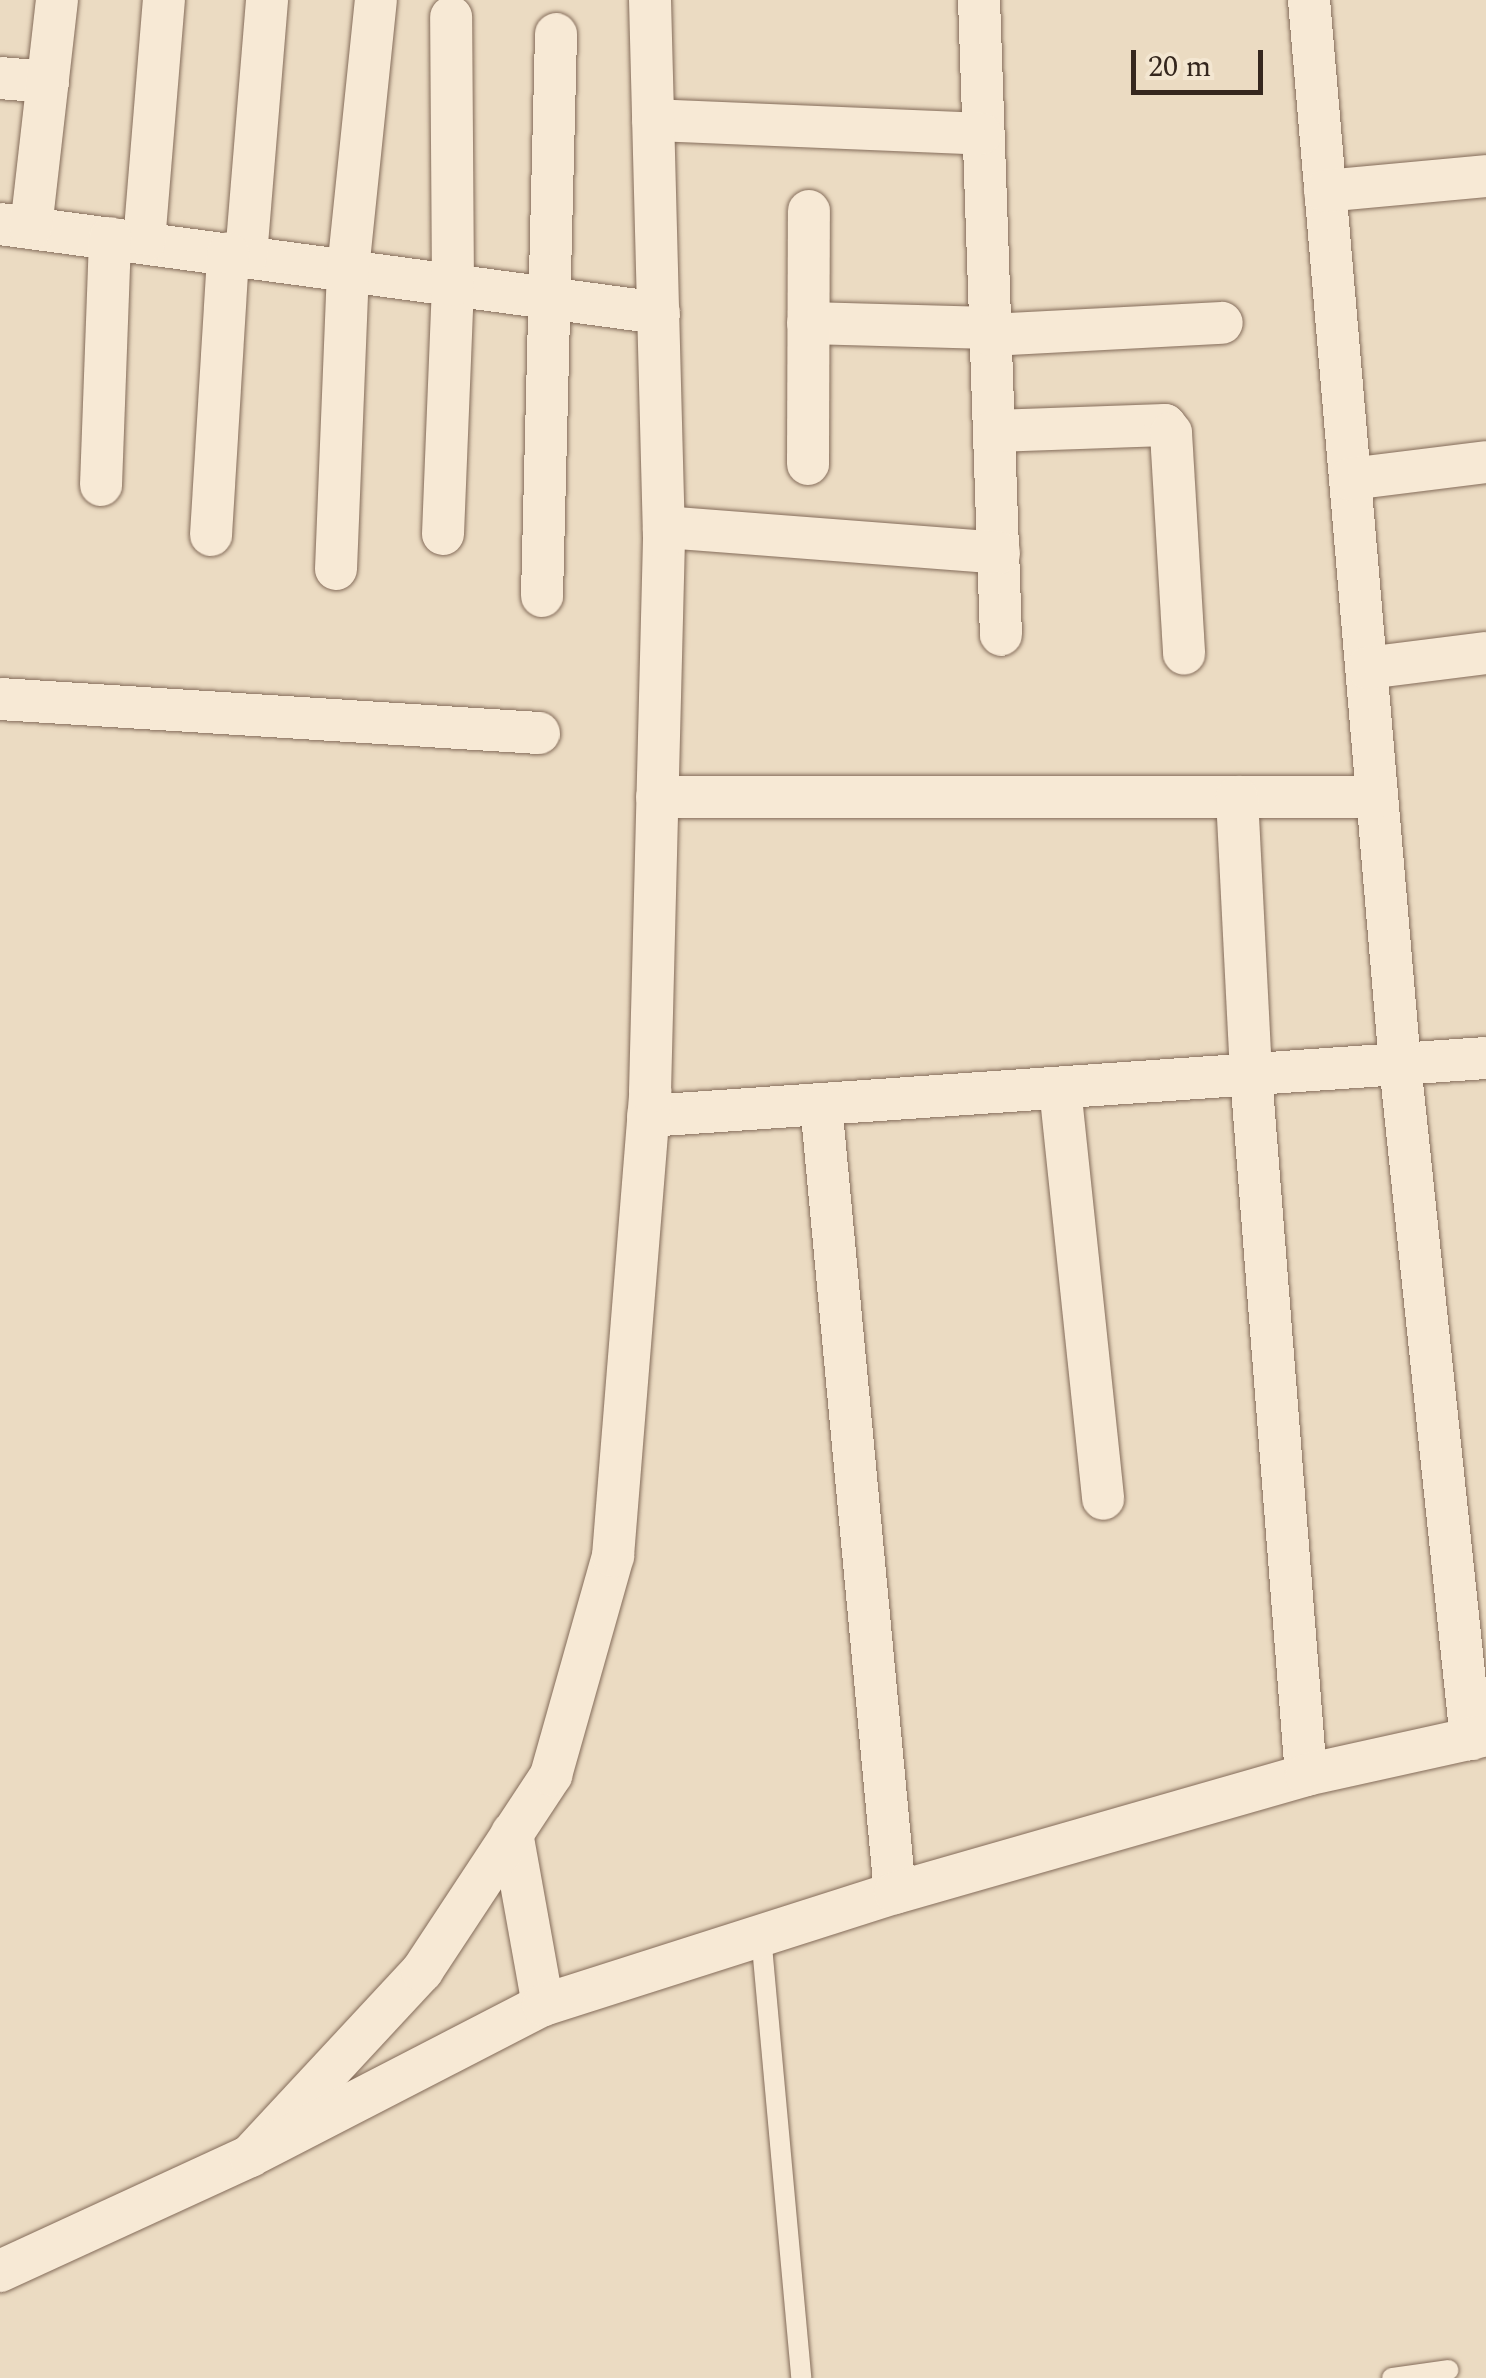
<!DOCTYPE html>
<html>
<head>
<meta charset="utf-8">
<style>
  body { margin:0 }
  #map { position:relative; width:1486px; height:2378px; overflow:hidden; background:#ebdbc2; font-family:Spectral,serif }
  div>[style] { position:absolute }
  [style*='--x'] { left:calc(var(--x)*1px); top:calc(var(--y)*1px); width:calc(var(--w)*1px); rotate:calc(var(--a)*1deg) }
  .roads { filter:drop-shadow(0 0 2px #846c5a) drop-shadow(0 0 2px #846c5a) }
  .service>* { height:20px; margin:-10px; padding:0 10px; transform-origin:10px; border-radius:10px; background:#f7e9d5 }
  .minor>* { height:42px; margin:-21px; padding:0 21px; transform-origin:21px; border-radius:21px; background:#f7e9d5 }
  span { translate:-50% -50%; white-space:nowrap; text-align:center; line-height:1.15; -webkit-text-stroke:9px #f3e6d1; paint-order:stroke }
  .scale { position:absolute; left:1131px; top:50px; width:132px; height:45px; box-sizing:border-box; border:5px solid #35271e; border-top:0; padding-left:12px; font-size:30px; line-height:35px; white-space:nowrap; color:#35271e; -webkit-text-stroke:8px #f3e6d1; paint-order:stroke }
</style>
</head>
<body>
<div id="map">
  <div class="roads">
    <div class="service">
      <div style="--x:761;--y:1935;--w:445;--a:84.8"></div>
      <div style="--x:1392;--y:2378;--w:57;--a:-8.1"></div>
    </div>
    <div class="minor">
      <div style="--x:979;--y:0;--w:635;--a:88.02"></div>
      <div style="--x:1309;--y:0;--w:1068;--a:85.11"></div>
      <div style="--x:1400;--y:1064;--w:679;--a:84"></div>
      <div style="--x:0;--y:78;--w:48;--a:4.8"></div>
      <div style="--x:653;--y:120;--w:328;--a:2.4"></div>
      <div style="--x:1325;--y:191;--w:162;--a:-5.3"></div>
      <div style="--x:0;--y:224;--w:665;--a:7.69"></div>
      <div style="--x:31;--y:228;--w:229;--a:-83.5"></div>
      <div style="--x:144;--y:242;--w:243;--a:-85.3"></div>
      <div style="--x:246;--y:256;--w:257;--a:-85.3"></div>
      <div style="--x:808;--y:323;--w:182;--a:1.6"></div>
      <div style="--x:990;--y:335;--w:232;--a:-3"></div>
      <div style="--x:994;--y:431;--w:171;--a:-2"></div>
      <div style="--x:1165;--y:425;--w:10;--a:53"></div>
      <div style="--x:1171;--y:433;--w:221;--a:86.6"></div>
      <div style="--x:808;--y:464;--w:253;--a:-89.8"></div>
      <div style="--x:1350;--y:479;--w:137;--a:-7.1"></div>
      <div style="--x:101;--y:485;--w:247;--a:-87.9"></div>
      <div style="--x:664;--y:527;--w:336;--a:4.4"></div>
      <div style="--x:443;--y:534;--w:249;--a:-87.7"></div>
      <div style="--x:453;--y:285;--w:268;--a:-90.4"></div>
      <div style="--x:211;--y:535;--w:282;--a:-86.5"></div>
      <div style="--x:336;--y:569;--w:299;--a:-87.7"></div>
      <div style="--x:348;--y:270;--w:271;--a:-84.1"></div>
      <div style="--x:542;--y:596;--w:562;--a:-88.57"></div>
      <div style="--x:1367;--y:668;--w:120;--a:-7.2"></div>
      <div style="--x:0;--y:699;--w:540;--a:3.61"></div>
      <div style="--x:657;--y:797;--w:720;--a:0"></div>
      <div style="--x:1237;--y:797;--w:278;--a:87.1"></div>
      <div style="--x:1251;--y:1075;--w:702;--a:85.51"></div>
      <div style="--x:1060;--y:1088;--w:413;--a:84"></div>
      <div style="--x:821;--y:1104;--w:792;--a:84.64"></div>
      <div style="--x:648;--y:1116;--w:840;--a:-3.96"></div>
      <div style="--x:512;--y:1833;--w:175;--a:79.8"></div>
      <div style="--x:250;--y:2156;--w:253;--a:-47.1"></div>
      <div style="--x:422;--y:1971;--w:235;--a:-56.6"></div>
      <div style="--x:551;--y:1775;--w:228;--a:-74.2"></div>
      <div style="--x:613;--y:1556;--w:465;--a:-85.4"></div>
      <div style="--x:650;--y:1092;--w:554;--a:-88.55"></div>
      <div style="--x:664;--y:538;--w:538;--a:-91.49"></div>
      <div style="--x:0;--y:2271;--w:275;--a:-24.7"></div>
      <div style="--x:250;--y:2156;--w:330;--a:-27.3"></div>
      <div style="--x:543;--y:2005;--w:369;--a:-17.7"></div>
      <div style="--x:895;--y:1893;--w:428;--a:-16"></div>
      <div style="--x:1306;--y:1775;--w:184;--a:-12.5"></div>
    </div>
  </div>
  <div class="scale">20 m</div>
</div>
</body>
</html>
